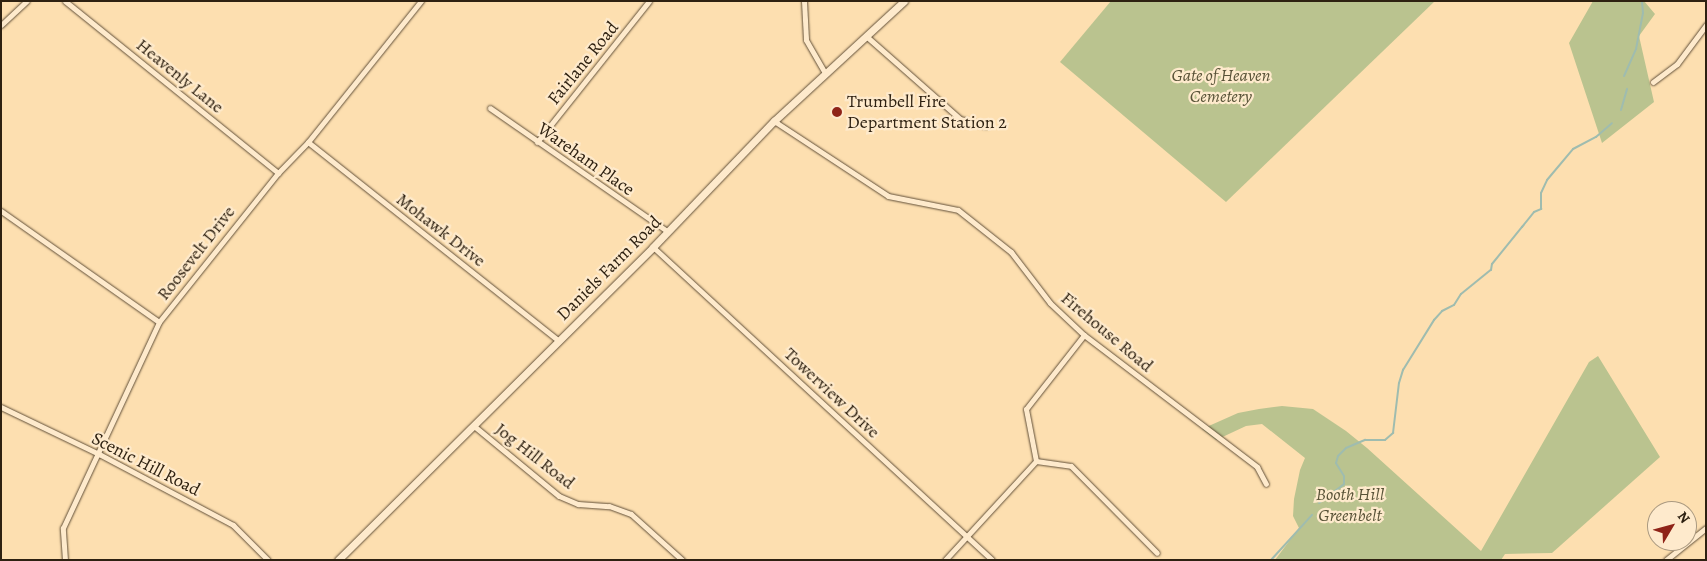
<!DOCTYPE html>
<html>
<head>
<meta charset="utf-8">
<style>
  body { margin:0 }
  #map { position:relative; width:1707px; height:561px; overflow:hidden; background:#fddfb0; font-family:Alegreya,serif }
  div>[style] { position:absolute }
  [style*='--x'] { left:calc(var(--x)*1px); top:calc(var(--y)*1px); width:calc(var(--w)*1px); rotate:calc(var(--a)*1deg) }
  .green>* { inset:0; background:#bac38f }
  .stream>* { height:2px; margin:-1px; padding:0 1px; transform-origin:1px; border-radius:1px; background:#9fbcaf }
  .roads { filter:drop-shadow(0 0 1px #625039) drop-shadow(0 0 1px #625039) }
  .street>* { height:5px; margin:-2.5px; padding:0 2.5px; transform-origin:2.5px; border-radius:2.5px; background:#feeacc }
  .secondary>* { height:7px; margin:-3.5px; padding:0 3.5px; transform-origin:3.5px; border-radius:3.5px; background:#feeacc }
  .dots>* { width:14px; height:14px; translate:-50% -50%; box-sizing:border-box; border:2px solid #feeacc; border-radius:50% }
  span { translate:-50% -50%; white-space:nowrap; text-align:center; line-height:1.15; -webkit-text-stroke:4.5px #feeacc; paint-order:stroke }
  .street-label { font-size:18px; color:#2e2111 }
  .park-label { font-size:18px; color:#585237; font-style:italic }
  .poi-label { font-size:18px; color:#2e2111 }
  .left { translate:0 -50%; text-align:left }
  .frame { position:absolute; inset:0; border:2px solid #2e2111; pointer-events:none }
  .north { position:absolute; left:1647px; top:501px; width:50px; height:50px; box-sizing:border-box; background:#feeacc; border:1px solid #ab9a81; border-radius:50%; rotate:53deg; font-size:14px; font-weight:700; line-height:20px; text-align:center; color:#2e2111 }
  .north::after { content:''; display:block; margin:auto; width:18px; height:22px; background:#8f2418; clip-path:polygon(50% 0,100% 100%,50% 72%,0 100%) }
</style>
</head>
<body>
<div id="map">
  <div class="green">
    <div style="clip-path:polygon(1111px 1px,1435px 1px,1226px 202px,1060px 62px)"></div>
    <div style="clip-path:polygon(1593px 1px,1644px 1px,1655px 14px,1639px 36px,1654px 102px,1602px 143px,1569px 43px)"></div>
    <div style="clip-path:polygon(1598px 356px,1660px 457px,1552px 553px,1505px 554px,1501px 560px,1275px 560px,1299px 528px,1293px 516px,1294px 499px,1300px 470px,1305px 458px,1262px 424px,1246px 426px,1216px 440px,1202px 429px,1238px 413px,1259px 409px,1282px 406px,1313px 409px,1346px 431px,1367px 448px,1481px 551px,1589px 362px)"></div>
  </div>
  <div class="stream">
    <div style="--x:1624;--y:76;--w:30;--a:-66"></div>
    <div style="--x:1636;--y:49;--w:37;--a:-79"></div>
    <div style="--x:1643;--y:13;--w:12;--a:-95"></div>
    <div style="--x:1621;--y:110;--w:22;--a:-74"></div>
    <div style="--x:1319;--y:503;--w:31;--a:-37"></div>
    <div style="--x:1344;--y:484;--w:8;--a:-90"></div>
    <div style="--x:1344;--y:476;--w:15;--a:-122"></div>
    <div style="--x:1336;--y:463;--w:7;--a:-74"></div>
    <div style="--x:1338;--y:456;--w:11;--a:-45"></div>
    <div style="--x:1346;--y:448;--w:21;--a:-23"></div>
    <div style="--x:1365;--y:440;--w:20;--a:0"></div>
    <div style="--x:1385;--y:440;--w:11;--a:-41"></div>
    <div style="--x:1393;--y:433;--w:50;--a:-83.2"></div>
    <div style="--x:1399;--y:383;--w:14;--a:-73"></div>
    <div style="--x:1403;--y:370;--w:59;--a:-58.2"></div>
    <div style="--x:1434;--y:320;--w:12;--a:-48"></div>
    <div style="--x:1442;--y:311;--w:13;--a:-27"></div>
    <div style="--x:1454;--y:305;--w:13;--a:-58"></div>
    <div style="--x:1461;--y:294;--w:38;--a:-39"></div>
    <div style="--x:1491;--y:270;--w:6;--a:-81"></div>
    <div style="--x:1492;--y:264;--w:48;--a:-51"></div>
    <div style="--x:1522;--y:227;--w:19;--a:-51"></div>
    <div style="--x:1534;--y:212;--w:8;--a:-23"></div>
    <div style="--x:1541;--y:209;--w:16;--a:-90"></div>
    <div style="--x:1541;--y:193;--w:14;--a:-65"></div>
    <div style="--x:1547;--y:180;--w:40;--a:-50"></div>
    <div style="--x:1573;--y:149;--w:26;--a:-28"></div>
    <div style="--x:1596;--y:137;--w:21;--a:-41"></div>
    <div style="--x:1271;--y:560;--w:61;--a:-47.7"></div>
  </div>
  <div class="roads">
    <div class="street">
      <div style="--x:65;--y:1;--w:274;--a:38.9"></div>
      <div style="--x:804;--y:1;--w:39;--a:87"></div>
      <div style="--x:806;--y:40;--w:38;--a:60"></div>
      <div style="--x:1;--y:25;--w:35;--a:-43"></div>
      <div style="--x:866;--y:36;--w:125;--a:41.4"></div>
      <div style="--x:960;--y:119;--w:27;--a:15"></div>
      <div style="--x:1653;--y:82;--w:30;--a:-37"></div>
      <div style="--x:1677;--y:64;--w:49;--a:-53.4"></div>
      <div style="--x:490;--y:108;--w:216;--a:34.8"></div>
      <div style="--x:774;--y:121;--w:136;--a:33.3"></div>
      <div style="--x:888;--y:196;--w:71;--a:11.3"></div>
      <div style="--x:958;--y:210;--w:68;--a:38.4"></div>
      <div style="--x:1011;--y:252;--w:64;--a:52.6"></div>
      <div style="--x:1050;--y:303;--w:47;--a:43.3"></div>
      <div style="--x:1084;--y:335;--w:218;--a:37.3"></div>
      <div style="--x:1257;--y:467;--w:19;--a:62"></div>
      <div style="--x:308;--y:142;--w:319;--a:38.4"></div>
      <div style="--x:537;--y:142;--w:180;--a:-51.5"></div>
      <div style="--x:1;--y:211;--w:193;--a:35.1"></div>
      <div style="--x:653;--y:247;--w:461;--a:42.7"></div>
      <div style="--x:1;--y:407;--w:109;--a:25.6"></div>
      <div style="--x:99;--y:454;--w:152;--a:27.9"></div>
      <div style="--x:233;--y:525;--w:49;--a:45"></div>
      <div style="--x:474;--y:426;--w:110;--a:39.5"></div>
      <div style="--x:559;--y:496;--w:21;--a:23"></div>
      <div style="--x:578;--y:504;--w:31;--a:4"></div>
      <div style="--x:609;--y:506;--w:23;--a:20"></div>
      <div style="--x:631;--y:514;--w:69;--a:42"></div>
      <div style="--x:1036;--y:461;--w:35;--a:8"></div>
      <div style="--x:1071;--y:466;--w:122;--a:45.3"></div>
      <div style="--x:1036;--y:461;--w:53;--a:-100.9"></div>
      <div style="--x:1026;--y:409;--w:94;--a:-51.9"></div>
      <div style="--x:65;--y:560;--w:32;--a:-94"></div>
      <div style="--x:63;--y:528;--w:227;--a:-65"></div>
      <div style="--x:159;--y:322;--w:191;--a:-51.4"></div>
      <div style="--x:278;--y:173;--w:43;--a:-45.9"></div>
      <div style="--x:308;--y:142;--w:181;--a:-51.3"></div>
      <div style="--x:945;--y:560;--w:134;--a:-47.4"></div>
      <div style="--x:1666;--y:560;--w:51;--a:-38.7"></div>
    </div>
    <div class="secondary">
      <div style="--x:338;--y:560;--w:444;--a:-44.8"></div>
      <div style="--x:653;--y:247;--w:175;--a:-46.2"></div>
      <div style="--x:774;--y:121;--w:177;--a:-42.7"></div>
    </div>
  </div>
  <div class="dots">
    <div style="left:837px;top:112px;background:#8f2418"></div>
  </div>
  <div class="street-label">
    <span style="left:583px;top:63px;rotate:-51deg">Fairlane Road</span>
    <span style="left:180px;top:76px;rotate:39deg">Heavenly Lane</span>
    <span style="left:586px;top:159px;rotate:35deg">Wareham Place</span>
    <span style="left:441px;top:230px;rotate:38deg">Mohawk Drive</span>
    <span style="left:196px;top:253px;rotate:-52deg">Roosevelt Drive</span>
    <span style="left:609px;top:268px;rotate:-45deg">Daniels Farm Road</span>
    <span style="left:1107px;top:332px;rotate:40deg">Firehouse Road</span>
    <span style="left:832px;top:393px;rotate:43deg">Towerview Drive</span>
    <span style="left:535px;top:456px;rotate:38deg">Jog Hill Road</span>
    <span style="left:146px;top:464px;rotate:27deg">Scenic Hill Road</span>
  </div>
  <div class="park-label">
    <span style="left:1221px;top:86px">Gate of Heaven<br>Cemetery</span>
    <span style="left:1350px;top:505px">Booth Hill<br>Greenbelt</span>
  </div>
  <div class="poi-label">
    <span class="left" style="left:847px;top:112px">Trumbell Fire<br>Department Station 2</span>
  </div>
  <div class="frame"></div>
  <div class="north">N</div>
</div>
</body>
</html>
